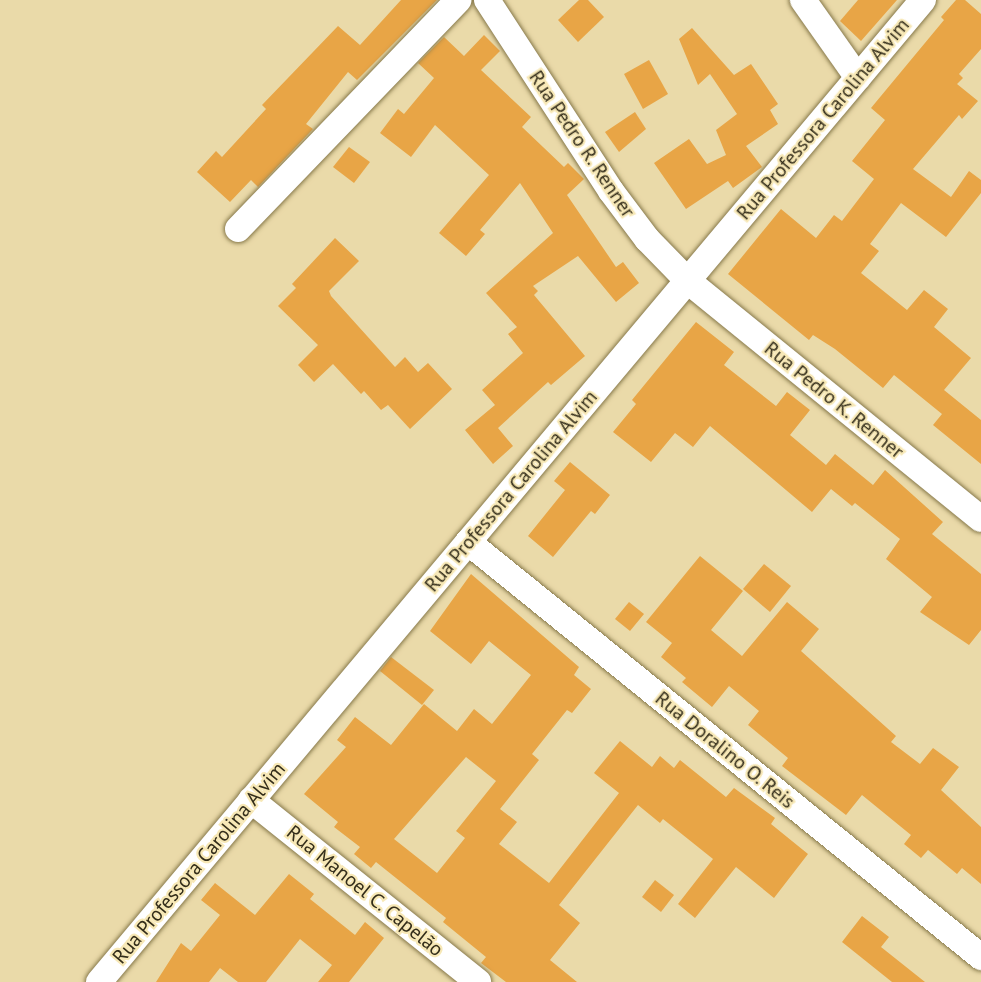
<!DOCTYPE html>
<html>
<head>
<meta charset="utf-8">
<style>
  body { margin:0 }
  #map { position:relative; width:981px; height:982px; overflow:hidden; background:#eadaa9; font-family:"PT Sans",sans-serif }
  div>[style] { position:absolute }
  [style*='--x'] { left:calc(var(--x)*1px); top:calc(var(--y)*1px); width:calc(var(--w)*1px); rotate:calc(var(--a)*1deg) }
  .building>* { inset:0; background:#e8a546 }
  .roads { filter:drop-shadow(0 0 2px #87794b) drop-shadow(0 0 2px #87794b) }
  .minor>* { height:26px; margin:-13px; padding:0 13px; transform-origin:13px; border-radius:13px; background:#fff }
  span { translate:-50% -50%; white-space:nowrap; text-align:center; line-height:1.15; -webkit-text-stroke:4.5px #f7e8b6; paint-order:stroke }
  .street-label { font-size:20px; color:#332d1a }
</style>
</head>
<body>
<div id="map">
  <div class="building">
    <div style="clip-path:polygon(401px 0,437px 0,357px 80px,348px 72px,306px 124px,313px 129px,258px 187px,251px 180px,230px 202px,197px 172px,216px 151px,222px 157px,266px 109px,262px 105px,338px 26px,360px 45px)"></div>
    <div style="clip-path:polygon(579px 0,588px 0,604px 17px,578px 42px,558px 20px)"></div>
    <div style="clip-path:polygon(858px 0,897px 0,861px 41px,840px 21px)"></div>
    <div style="clip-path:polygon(956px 0,965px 0,981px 14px,981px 49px,959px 74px,963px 78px,957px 84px,978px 101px,962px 119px,959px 115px,913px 169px,951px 197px,969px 171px,981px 180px,981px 193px,946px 237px,901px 203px,870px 244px,879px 251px,861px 273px,907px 310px,924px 290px,948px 309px,934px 327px,971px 358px,944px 390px,981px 420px,981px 464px,933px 425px,942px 414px,894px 375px,883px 388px,835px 349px,813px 335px,809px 340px,728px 274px,781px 209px,816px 238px,834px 215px,842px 221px,874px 179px,852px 161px,885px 120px,871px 108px,944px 20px,941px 17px)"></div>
    <div style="clip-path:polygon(692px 28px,734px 75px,751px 64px,778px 104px,770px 110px,778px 124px,746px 146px,762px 167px,733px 188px,728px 181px,686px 209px,654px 163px,689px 139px,707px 164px,726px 155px,716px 130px,737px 114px,710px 74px,698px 85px,679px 39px)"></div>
    <div style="clip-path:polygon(484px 35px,500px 51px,481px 70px,531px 117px,522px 127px,564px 167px,568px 163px,584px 179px,567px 195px,616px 267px,623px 262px,639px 283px,616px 302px,578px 256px,533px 286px,538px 291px,534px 295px,585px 356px,551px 385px,548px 382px,498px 428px,513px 446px,493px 464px,465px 430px,495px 405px,482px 390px,523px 353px,508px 334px,517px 327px,486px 293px,553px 233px,520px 183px,480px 230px,485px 234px,466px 256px,439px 233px,489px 175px,435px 125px,411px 157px,380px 133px,398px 109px,404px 114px,434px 78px,418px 63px,444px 37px,464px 56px)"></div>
    <div style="clip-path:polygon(649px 60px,668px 94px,643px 109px,624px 74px)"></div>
    <div style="clip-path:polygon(635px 112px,646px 129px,619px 152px,605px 132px)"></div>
    <div style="clip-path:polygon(349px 147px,370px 162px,354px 183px,333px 167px)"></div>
    <div style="clip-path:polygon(335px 238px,359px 261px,329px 291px,331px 296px,395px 367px,405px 357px,418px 372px,428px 363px,452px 389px,410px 429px,388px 405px,381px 410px,364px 391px,361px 394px,333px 364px,314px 382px,298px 365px,318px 345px,278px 306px,296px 288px,292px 284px)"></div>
    <div style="clip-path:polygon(696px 322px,734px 352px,724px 365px,776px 406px,787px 392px,810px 410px,790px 435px,826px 465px,835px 454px,873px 485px,885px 470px,943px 522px,932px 534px,981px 574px,981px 630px,969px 645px,920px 612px,932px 597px,886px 559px,900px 539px,855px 503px,852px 506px,831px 489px,812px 512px,710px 426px,693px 447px,675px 433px,651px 462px,613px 432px,636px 404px,632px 400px)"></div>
    <div style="clip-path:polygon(570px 462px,610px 495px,595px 514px,591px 511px,553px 557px,528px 536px,565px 490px,554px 481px)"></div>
    <div style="clip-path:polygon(700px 556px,743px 591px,711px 630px,742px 656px,787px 602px,819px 629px,801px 651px,896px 736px,891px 742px,920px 764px,933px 748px,959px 767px,941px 790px,981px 827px,981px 884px,962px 868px,957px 874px,928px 850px,921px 858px,904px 844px,911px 835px,862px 795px,846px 815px,782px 766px,788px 758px,748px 725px,759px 711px,729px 686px,712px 707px,682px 682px,686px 678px,661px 657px,672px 643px,646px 622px)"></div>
    <div style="clip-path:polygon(764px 564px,791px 586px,770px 612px,743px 589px)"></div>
    <div style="clip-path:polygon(evenodd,471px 574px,579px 667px,574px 675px,591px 689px,572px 713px,567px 710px,532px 754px,539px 760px,500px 809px,517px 822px,499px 844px,549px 883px,619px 793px,594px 773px,620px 741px,652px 767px,660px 756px,674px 768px,680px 760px,726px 797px,734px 788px,775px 818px,771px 824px,808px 854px,774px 898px,736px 867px,695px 918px,678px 904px,713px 859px,663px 819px,660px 823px,638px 805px,559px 905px,580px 923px,550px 960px,577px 982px,506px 982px,481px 963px,486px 957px,443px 922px,446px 918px,376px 862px,371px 868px,354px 854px,360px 847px,334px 827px,338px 822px,304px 794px,346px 747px,337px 740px,355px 717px,391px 745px,424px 704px,457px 731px,474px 709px,492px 724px,531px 675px,489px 641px,471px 664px,430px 631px,471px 574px,466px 757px,496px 781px,456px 831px,465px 838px,437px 873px,394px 839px,466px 757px)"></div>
    <div style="clip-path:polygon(629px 602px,644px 614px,630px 631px,615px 619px)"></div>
    <div style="clip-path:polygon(391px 657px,434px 690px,422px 705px,380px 671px)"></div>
    <div style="clip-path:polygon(289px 874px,314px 894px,310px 899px,355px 935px,365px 922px,384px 938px,349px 982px,318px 982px,332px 965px,300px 939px,266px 982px,238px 982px,220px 968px,209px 982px,156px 982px,181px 943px,191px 951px,220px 915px,201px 900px,215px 883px,255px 915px)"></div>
    <div style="clip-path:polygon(655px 880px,674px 895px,661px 912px,642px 897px)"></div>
    <div style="clip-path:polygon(862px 916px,889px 937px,881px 947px,925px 982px,892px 982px,842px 942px)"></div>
  </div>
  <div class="roads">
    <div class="minor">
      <div style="--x:487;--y:0;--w:228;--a:57"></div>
      <div style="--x:611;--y:191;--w:60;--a:53.1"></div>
      <div style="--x:647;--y:239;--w:59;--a:45.7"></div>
      <div style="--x:688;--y:281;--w:377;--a:39.1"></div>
      <div style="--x:803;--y:0;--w:95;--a:54.8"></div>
      <div style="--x:238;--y:229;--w:318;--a:-46.1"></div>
      <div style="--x:468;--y:542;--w:660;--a:38.97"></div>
      <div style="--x:251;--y:800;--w:291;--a:38.7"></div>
      <div style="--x:99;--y:982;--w:1282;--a:-50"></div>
    </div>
  </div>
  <div class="street-label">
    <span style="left:823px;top:119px;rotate:-50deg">Rua Professora Carolina Alvim</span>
    <span style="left:582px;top:144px;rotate:56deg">Rua Pedro R. Renner</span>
    <span style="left:834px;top:400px;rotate:39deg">Rua Pedro K. Renner</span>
    <span style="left:511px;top:491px;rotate:-50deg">Rua Professora Carolina Alvim</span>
    <span style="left:725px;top:750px;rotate:39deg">Rua Doralino O. Reis</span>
    <span style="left:199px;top:863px;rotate:-50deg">Rua Professora Carolina Alvim</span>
    <span style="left:365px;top:891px;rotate:39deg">Rua Manoel C. Capelão</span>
  </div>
</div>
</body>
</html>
